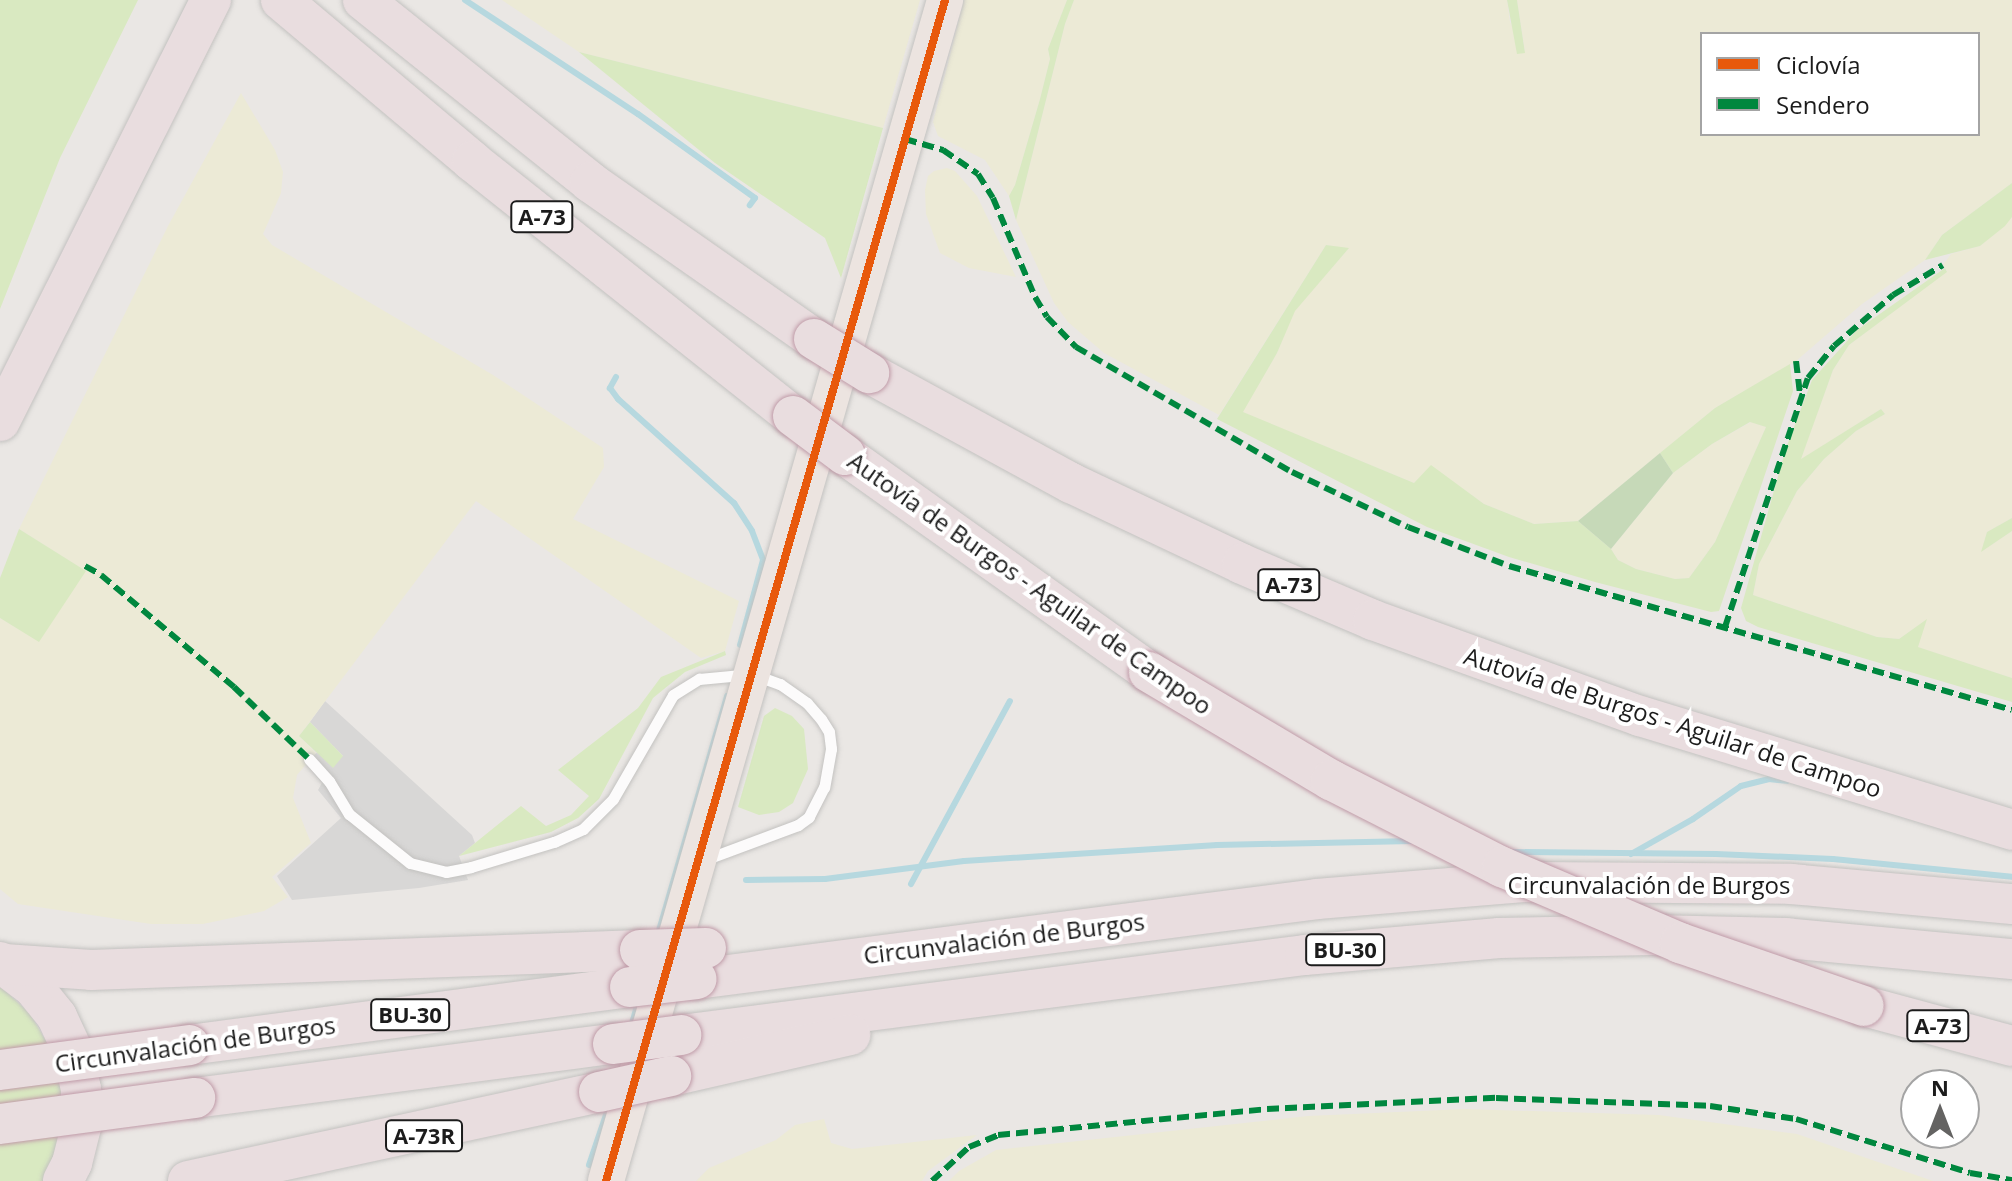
<!DOCTYPE html>
<html>
<head>
<meta charset="utf-8">
<style>
  body { margin:0 }
  #map { position:relative; width:2012px; height:1181px; overflow:hidden; background:#eae7e4; font-family:"Open Sans",sans-serif }
  div>[style] { position:absolute }
  [style*='--x'] { left:calc(var(--x)*1px); top:calc(var(--y)*1px); width:calc(var(--w)*1px); rotate:calc(var(--a)*1deg) }
  .religious>* { inset:0; background:#d8d7d6 }
  .farmland>* { inset:0; background:#ecead6 }
  .grass>* { inset:0; background:#d9e9c1 }
  .forest>* { inset:0; background:#c6d9b8 }
  .stream>* { height:6px; margin:-3px; padding:0 3px; transform-origin:3px; border-radius:3px; background:#b6d8df }
  .roads { filter:drop-shadow(0 0 2px #c3c2c0) drop-shadow(0 0 2px #c3c2c0) }
  .service>* { height:11px; margin:-5.5px; padding:0 5.5px; transform-origin:5.5px; border-radius:5.5px; background:#fcfbfb }
  .trunk>* { height:36px; margin:-18px; padding:0 18px; transform-origin:18px; border-radius:18px; background:#ece4e0 }
  .motorway>* { height:40px; margin:-20px; padding:0 20px; transform-origin:20px; border-radius:20px; background:#e9dddf }
  .bridges { filter:drop-shadow(0 0 2px #c09ba8) drop-shadow(0 0 2px #c09ba8) }
  .motorway-bridge>* { height:40px; margin:-20px; padding:0 20px; transform-origin:20px; border-radius:20px; background:#e9dddf }
  .quiet>* { height:6px; margin-top:-3px; transform-origin:0; background:repeating-linear-gradient(90deg,#00873e 0 12px,transparent 0 18px) }
  .cycleway>* { height:8px; margin:-4px; padding:0 4px; transform-origin:4px; border-radius:4px; background:#e8590c }
  span { translate:-50% -50%; white-space:nowrap; text-align:center; line-height:1.15; -webkit-text-stroke:8px #fff; paint-order:stroke }
  .shield-label span { padding:2px 6px; background:#fff; border:2px solid; border-radius:6px; -webkit-text-stroke-width:0 }
  .shield-label { font-size:22px; color:#1c1c1c; font-weight:700 }
  .street-label { font-size:24px; color:#1c1c1c }
  .legend { position:absolute; left:1700px; top:32px; width:280px; height:104px; box-sizing:border-box; background:#fff; border:2px solid #a4a4a4; margin:0; padding:10px 14px; list-style:none; font-size:24px; color:#1c1c1c }
  .legend li { display:flex; align-items:center; gap:16px; height:40px }
  .legend b { width:40px; border:2px solid #a4a4a4 }
  .north { position:absolute; left:1900px; top:1069px; width:80px; height:80px; box-sizing:border-box; background:#fff; border:2px solid #a4a4a4; border-radius:50%; rotate:0deg; font-size:22px; font-weight:700; line-height:32px; text-align:center; color:#1c1c1c }
  .north::after { content:''; display:block; margin:auto; width:28px; height:36px; background:#646362; clip-path:polygon(50% 0,100% 100%,50% 72%,0 100%) }
</style>
</head>
<body>
<div id="map">
  <div class="religious">
    <div style="clip-path:polygon(325px 701px,472px 835px,475px 843px,459px 856px,468px 880px,419px 888px,292px 900px,277px 876px,341px 818px,318px 790px,322px 783px,305px 763px,316px 753px,343px 756px,310px 722px)"></div>
  </div>
  <div class="farmland">
    <div style="clip-path:polygon(502px 0,920px 0,883px 128px,579px 52px)"></div>
    <div style="clip-path:polygon(964px 0,1067px 0,1048px 49px,1050px 59px,1040px 99px,1015px 185px,1009px 196px,985px 160px,938px 136px,933px 122px)"></div>
    <div style="clip-path:polygon(evenodd,1074px 0,1507px 0,1510px 22px,1525px 52px,1517px 0,2012px 0,2012px 183px,1942px 235px,1925px 260px,1862px 304px,1796px 361px,1715px 408px,1578px 521px,1534px 524px,1484px 504px,1431px 466px,1414px 483px,1242px 412px,1277px 353px,1294px 311px,1348px 249px,1326px 245px,1219px 415px,1104px 353px,1068px 322px,1054px 303px,1016px 220px,1065px 24px,1074px 0,1702px 34px,1978px 34px,1978px 134px,1702px 134px,1702px 34px)"></div>
    <div style="clip-path:polygon(241px 93px,275px 150px,283px 172px,281px 193px,263px 234px,272px 245px,493px 375px,603px 448px,604px 467px,573px 519px,739px 601px,725px 651px,701px 658px,476px 501px,299px 736px,316px 753px,297px 775px,293px 798px,311px 843px,272px 877px,288px 897px,264px 911px,203px 924px,151px 924px,18px 904px,0 889px,0 618px,39px 641px,85px 571px,19px 529px,168px 226px)"></div>
    <div style="clip-path:polygon(947px 168px,955px 171px,977px 196px,1016px 277px,969px 268px,940px 253px,926px 214px,925px 190px,928px 176px,934px 171px)"></div>
    <div style="clip-path:polygon(2012px 217px,2012px 518px,1987px 532px,1982px 551px,2012px 531px,2012px 678px,1917px 647px,1926px 620px,1899px 639px,1877px 637px,1753px 595px,1759px 564px,1797px 491px,1824px 459px,1856px 431px,1885px 414px,1881px 409px,1800px 460px,1833px 370px,1849px 345px,1947px 271px,1943px 265px,1951px 254px,1980px 246px)"></div>
    <div style="clip-path:polygon(1751px 422px,1766px 427px,1715px 542px,1689px 578px,1675px 579px,1636px 569px,1618px 560px,1611px 549px,1673px 473px,1712px 444px)"></div>
    <div style="clip-path:polygon(1465px 1109px,1659px 1115px,1797px 1134px,1933px 1181px,949px 1181px,959px 1171px,996px 1150px,1308px 1116px)"></div>
    <div style="clip-path:polygon(824px 1119px,831px 1143px,852px 1149px,977px 1135px,928px 1171px,922px 1181px,696px 1181px,709px 1168px,776px 1140px,795px 1125px)"></div>
  </div>
  <div class="grass">
    <div style="clip-path:polygon(0 0,138px 0,60px 158px,0 309px)"></div>
    <div style="clip-path:polygon(1067px 0,1074px 0,1065px 24px,1016px 220px,1009px 196px,1015px 185px,1040px 99px,1050px 59px,1048px 49px)"></div>
    <div style="clip-path:polygon(1507px 0,1517px 0,1525px 53px,1517px 54px)"></div>
    <div style="clip-path:polygon(579px 52px,883px 128px,841px 278px,825px 238px,715px 163px)"></div>
    <div style="clip-path:polygon(2012px 183px,2012px 217px,2005px 226px,1980px 246px,1925px 260px,1942px 235px)"></div>
    <div style="clip-path:polygon(1326px 245px,1349px 248px,1295px 311px,1277px 353px,1243px 412px,1414px 483px,1431px 465px,1484px 504px,1534px 524px,1578px 521px,1611px 549px,1618px 560px,1636px 569px,1675px 579px,1689px 578px,1715px 542px,1766px 427px,1750px 422px,1712px 444px,1673px 473px,1660px 453px,1715px 408px,1790px 364px,1793px 391px,1719px 611px,1711px 612px,1595px 582px,1509px 557px,1427px 527px,1217px 419px)"></div>
    <div style="clip-path:polygon(1945px 268px,1947px 272px,1849px 345px,1833px 370px,1801px 459px,1881px 409px,1885px 414px,1856px 431px,1824px 459px,1797px 491px,1759px 564px,1753px 595px,1877px 637px,1899px 639px,1927px 619px,1918px 647px,2012px 678px,2012px 702px,1758px 627px,1746px 621px,1741px 608px,1786px 448px,1812px 380px,1857px 330px)"></div>
    <div style="clip-path:polygon(2012px 518px,2012px 531px,1981px 552px,1987px 532px)"></div>
    <div style="clip-path:polygon(19px 529px,86px 571px,39px 642px,0 618px,0 578px)"></div>
    <div style="clip-path:polygon(725px 651px,726px 655px,685px 672px,653px 698px,599px 799px,578px 818px,551px 832px,459px 856px,521px 806px,546px 826px,571px 815px,589px 796px,558px 770px,638px 708px,661px 677px)"></div>
    <div style="clip-path:polygon(775px 708px,792px 716px,804px 729px,808px 769px,793px 803px,779px 812px,759px 815px,738px 807px,764px 716px)"></div>
    <div style="clip-path:polygon(310px 722px,343px 756px,333px 768px,299px 736px)"></div>
    <div style="clip-path:polygon(0 986px,30px 1014px,53px 1053px,63px 1098px,59px 1144px,43px 1181px,0 1181px)"></div>
  </div>
  <div class="forest">
    <div style="clip-path:polygon(1660px 453px,1673px 473px,1611px 549px,1578px 521px)"></div>
  </div>
  <div class="stream">
    <div style="--x:465;--y:0;--w:207;--a:33.4"></div>
    <div style="--x:638;--y:114;--w:144;--a:35.7"></div>
    <div style="--x:755;--y:198;--w:9;--a:126"></div>
    <div style="--x:616;--y:377;--w:13;--a:119"></div>
    <div style="--x:610;--y:388;--w:14;--a:54"></div>
    <div style="--x:618;--y:399;--w:156;--a:41.9"></div>
    <div style="--x:734;--y:503;--w:33;--a:57"></div>
    <div style="--x:752;--y:531;--w:31;--a:69"></div>
    <div style="--x:763;--y:560;--w:88;--a:105.1"></div>
    <div style="--x:1514;--y:852;--w:202;--a:0.6"></div>
    <div style="--x:1716;--y:854;--w:117;--a:2.4"></div>
    <div style="--x:1833;--y:859;--w:180;--a:5.7"></div>
    <div style="--x:1631;--y:854;--w:71;--a:-29.4"></div>
    <div style="--x:1693;--y:819;--w:58;--a:-34.5"></div>
    <div style="--x:1741;--y:786;--w:29;--a:-14"></div>
    <div style="--x:1769;--y:779;--w:18;--a:6"></div>
    <div style="--x:746;--y:880;--w:79;--a:-0.7"></div>
    <div style="--x:825;--y:879;--w:140;--a:-7.4"></div>
    <div style="--x:964;--y:861;--w:254;--a:-3.6"></div>
    <div style="--x:1217;--y:845;--w:196;--a:-1.2"></div>
    <div style="--x:911;--y:884;--w:208;--a:-61.6"></div>
    <div style="--x:658;--y:934;--w:248;--a:-73.8"></div>
    <div style="--x:631;--y:1027;--w:29;--a:-74"></div>
    <div style="--x:589;--y:1165;--w:65;--a:-71.3"></div>
  </div>
  <div class="roads">
    <div class="service">
      <div style="--x:309;--y:759;--w:30;--a:48"></div>
      <div style="--x:329;--y:781;--w:39;--a:59"></div>
      <div style="--x:349;--y:814;--w:78;--a:38.8"></div>
      <div style="--x:410;--y:863;--w:37;--a:14"></div>
      <div style="--x:446;--y:872;--w:25;--a:-11"></div>
      <div style="--x:471;--y:867;--w:87;--a:-16.8"></div>
      <div style="--x:554;--y:842;--w:32;--a:-24"></div>
      <div style="--x:583;--y:829;--w:42;--a:-45"></div>
      <div style="--x:613;--y:799;--w:120;--a:-60"></div>
      <div style="--x:673;--y:695;--w:31;--a:-32"></div>
      <div style="--x:699;--y:679;--w:53;--a:-5.4"></div>
      <div style="--x:752;--y:674;--w:30;--a:20"></div>
      <div style="--x:780;--y:684;--w:33;--a:35"></div>
      <div style="--x:807;--y:703;--w:21;--a:49"></div>
      <div style="--x:821;--y:719;--w:15;--a:58"></div>
      <div style="--x:829;--y:732;--w:17;--a:83"></div>
      <div style="--x:831;--y:749;--w:39;--a:100"></div>
      <div style="--x:824;--y:787;--w:34;--a:117"></div>
      <div style="--x:809;--y:817;--w:14;--a:144"></div>
      <div style="--x:798;--y:825;--w:97;--a:159.5"></div>
    </div>
    <div class="trunk">
      <div style="--x:606;--y:1181;--w:1229;--a:-73.98"></div>
    </div>
    <div class="motorway">
      <div style="--x:281;--y:0;--w:250;--a:40.1"></div>
      <div style="--x:472;--y:161;--w:410;--a:38.5"></div>
      <div style="--x:363;--y:0;--w:291;--a:38.7"></div>
      <div style="--x:590;--y:182;--w:274;--a:35"></div>
      <div style="--x:869;--y:373;--w:230;--a:28.6"></div>
      <div style="--x:1071;--y:483;--w:189;--a:25.3"></div>
      <div style="--x:1242;--y:564;--w:142;--a:23.1"></div>
      <div style="--x:1373;--y:620;--w:284;--a:19.8"></div>
      <div style="--x:1640;--y:716;--w:389;--a:17"></div>
      <div style="--x:0;--y:421;--w:471;--a:-63.4"></div>
      <div style="--x:845;--y:455;--w:374;--a:35.5"></div>
      <div style="--x:0;--y:962;--w:41;--a:37.1"></div>
      <div style="--x:33;--y:987;--w:38;--a:51"></div>
      <div style="--x:57;--y:1017;--w:38;--a:65"></div>
      <div style="--x:73;--y:1052;--w:38;--a:78"></div>
      <div style="--x:81;--y:1089;--w:38;--a:90"></div>
      <div style="--x:81;--y:1127;--w:37;--a:104"></div>
      <div style="--x:72;--y:1163;--w:20;--a:117"></div>
      <div style="--x:4;--y:964;--w:87;--a:3.9"></div>
      <div style="--x:91;--y:970;--w:549;--a:-2.09"></div>
      <div style="--x:697;--y:979;--w:625;--a:-7.35"></div>
      <div style="--x:1317;--y:899;--w:210;--a:-4.7"></div>
      <div style="--x:1526;--y:882;--w:265;--a:0.4"></div>
      <div style="--x:1791;--y:884;--w:222;--a:5.2"></div>
      <div style="--x:1864;--y:1006;--w:153;--a:15.1"></div>
      <div style="--x:681;--y:1035;--w:629;--a:-7.31"></div>
      <div style="--x:1305;--y:955;--w:195;--a:-5"></div>
      <div style="--x:1499;--y:938;--w:153;--a:-1.1"></div>
      <div style="--x:1652;--y:935;--w:133;--a:1.3"></div>
      <div style="--x:1785;--y:938;--w:228;--a:5.3"></div>
      <div style="--x:189;--y:1045;--w:445;--a:-7.5"></div>
      <div style="--x:671;--y:1076;--w:184;--a:-12.9"></div>
      <div style="--x:195;--y:1098;--w:421;--a:-7.4"></div>
      <div style="--x:188;--y:1181;--w:421;--a:-12.2"></div>
    </div>
  </div>
  <div class="bridges">
    <div class="motorway-bridge">
      <div style="--x:814;--y:339;--w:65;--a:31.7"></div>
      <div style="--x:793;--y:416;--w:65;--a:36.9"></div>
      <div style="--x:1149;--y:672;--w:212;--a:30.7"></div>
      <div style="--x:1331;--y:780;--w:192;--a:27"></div>
      <div style="--x:1502;--y:867;--w:194;--a:23.1"></div>
      <div style="--x:1680;--y:943;--w:194;--a:18.9"></div>
      <div style="--x:640;--y:950;--w:66;--a:-1.7"></div>
      <div style="--x:630;--y:987;--w:67;--a:-6.8"></div>
      <div style="--x:613;--y:1044;--w:69;--a:-7.5"></div>
      <div style="--x:0;--y:1070;--w:191;--a:-7.5"></div>
      <div style="--x:599;--y:1092;--w:74;--a:-12.5"></div>
      <div style="--x:0;--y:1124;--w:197;--a:-7.6"></div>
    </div>
  </div>
  <div class="quiet">
    <div style="--x:905;--y:139;--w:40;--a:16"></div>
    <div style="--x:943;--y:150;--w:42;--a:34.4"></div>
    <div style="--x:978;--y:174;--w:28;--a:58"></div>
    <div style="--x:993;--y:198;--w:108;--a:67"></div>
    <div style="--x:1035;--y:297;--w:23;--a:59"></div>
    <div style="--x:1047;--y:317;--w:42;--a:46"></div>
    <div style="--x:1076;--y:347;--w:250;--a:30.1"></div>
    <div style="--x:1292;--y:472;--w:128;--a:25.4"></div>
    <div style="--x:1408;--y:527;--w:108;--a:21.1"></div>
    <div style="--x:1509;--y:566;--w:523;--a:15.98"></div>
    <div style="--x:1796;--y:361;--w:32;--a:83"></div>
    <div style="--x:85;--y:566;--w:18;--a:29"></div>
    <div style="--x:101;--y:575;--w:174;--a:40.1"></div>
    <div style="--x:234;--y:687;--w:104;--a:43.8"></div>
    <div style="--x:1725;--y:627;--w:262;--a:-71.6"></div>
    <div style="--x:1808;--y:378;--w:41;--a:-50.9"></div>
    <div style="--x:1834;--y:346;--w:78;--a:-40.8"></div>
    <div style="--x:1893;--y:295;--w:58;--a:-31"></div>
    <div style="--x:932;--y:1181;--w:50;--a:-42.6"></div>
    <div style="--x:969;--y:1147;--w:31;--a:-22"></div>
    <div style="--x:998;--y:1135;--w:270;--a:-5.5"></div>
    <div style="--x:1267;--y:1109;--w:229;--a:-2.8"></div>
    <div style="--x:1496;--y:1098;--w:214;--a:2.1"></div>
    <div style="--x:1710;--y:1106;--w:87;--a:8.6"></div>
    <div style="--x:1796;--y:1119;--w:182;--a:17.2"></div>
    <div style="--x:1970;--y:1173;--w:43;--a:9.5"></div>
  </div>
  <div class="cycleway">
    <div style="--x:606;--y:1181;--w:1229;--a:-73.98"></div>
  </div>
  <div class="shield-label">
    <span style="left:542px;top:217px">A-73</span>
    <span style="left:1289px;top:585px">A-73</span>
    <span style="left:1345px;top:950px">BU-30</span>
    <span style="left:410px;top:1015px">BU-30</span>
    <span style="left:1938px;top:1026px">A-73</span>
    <span style="left:424px;top:1136px">A-73R</span>
  </div>
  <div class="street-label">
    <span style="left:1030px;top:583px;rotate:35deg">Autovía de Burgos - Aguilar de Campoo</span>
    <span style="left:1673px;top:722px;rotate:18deg">Autovía de Burgos - Aguilar de Campoo</span>
    <span style="left:1649px;top:885px">Circunvalación de Burgos</span>
    <span style="left:1004px;top:938px;rotate:-7deg">Circunvalación de Burgos</span>
    <span style="left:195px;top:1044px;rotate:-8deg">Circunvalación de Burgos</span>
  </div>
  <ul class="legend">
  <li><b style="height:10px;background:#e8590c"></b>Ciclovía</li>
  <li><b style="height:10px;background:#00873e"></b>Sendero</li>
  </ul>
  <div class="north">N</div>
</div>
</body>
</html>
